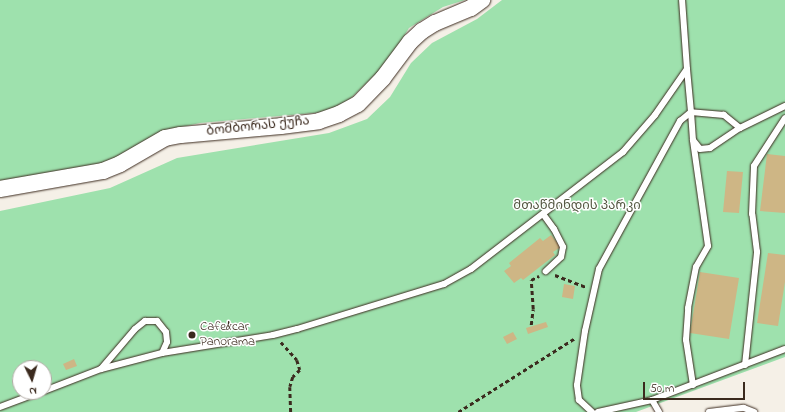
<!DOCTYPE html>
<html>
<head>
<meta charset="utf-8">
<style>
  body { margin:0 }
  #map { position:relative; width:785px; height:412px; overflow:hidden; background:#f5f0e7; font-family:"Indie Flower","Noto Sans Georgian",sans-serif }
  div>[style] { position:absolute }
  [style*='--x'] { left:calc(var(--x)*1px); top:calc(var(--y)*1px); width:calc(var(--w)*1px); rotate:calc(var(--a)*1deg) }
  .green>* { inset:0; background:#9ee1ad }
  .building>* { inset:0; background:#ceb685 }
  .path>* { height:2.5px; margin-top:-1.25px; transform-origin:0; background:repeating-linear-gradient(90deg,#3b2a1e 0 4px,transparent 0 7px) }
  .roads { filter:drop-shadow(0 0 1px #3b2a1e) drop-shadow(0 0 1px #3b2a1e) }
  .service>* { height:6px; margin:-3px; padding:0 3px; transform-origin:3px; border-radius:3px; background:#fff }
  .tertiary>* { height:16px; margin:-8px; padding:0 8px; transform-origin:8px; border-radius:8px; background:#fff }
  .dots>* { width:11px; height:11px; translate:-50% -50%; box-sizing:border-box; border:2px solid #fff; border-radius:50% }
  span { translate:-50% -50%; white-space:nowrap; text-align:center; line-height:1.15; -webkit-text-stroke:3px #fff; paint-order:stroke }
  .street-label { font-size:13px; color:#3b2a1e }
  .park-label { font-size:13px; color:#545842 }
  .poi-label { font-size:13px; color:#3b2a1e }
  .left { translate:0 -50%; text-align:left }
  .north { position:absolute; left:12px; top:360px; width:40px; height:40px; box-sizing:border-box; background:#fff; border:1px solid #b1aaa5; border-radius:50%; rotate:175deg; font-size:11px; font-weight:700; line-height:16px; text-align:center; color:#3b2a1e }
  .north::after { content:''; display:block; margin:auto; width:14px; height:18px; background:#3b2a1e; clip-path:polygon(50% 0,100% 100%,50% 72%,0 100%) }
  .scale { position:absolute; left:643px; top:382px; width:102px; height:18px; box-sizing:border-box; border:2px solid #3b2a1e; border-top:0; padding-left:5px; font-size:12px; line-height:14px; white-space:nowrap; color:#3b2a1e; -webkit-text-stroke:3px #fff; paint-order:stroke }
</style>
</head>
<body>
<div id="map">
  <div class="green">
    <div style="clip-path:polygon(0 0,465px 0,443px 7px,409px 28px,387px 63px,349px 100px,325px 112px,200px 123px,168px 130px,105px 165px,0 183px)"></div>
    <div style="clip-path:polygon(evenodd,502px 0,785px 0,785px 357px,636px 412px,0 412px,0 211px,110px 188px,177px 158px,329px 133px,367px 119px,390px 97px,411px 63px,432px 43px,477px 19px,502px 0,20px 368px,44px 368px,44px 392px,20px 392px,20px 368px)"></div>
  </div>
  <div class="building">
    <div style="clip-path:polygon(767px 154px,785px 156px,785px 213px,760px 211px)"></div>
    <div style="clip-path:polygon(727px 171px,743px 172px,739px 213px,723px 212px)"></div>
    <div style="clip-path:polygon(551px 235px,561px 247px,553px 252px,555px 255px,523px 280px,521px 278px,514px 283px,504px 271px,511px 266px,509px 263px,540px 238px,543px 241px)"></div>
    <div style="clip-path:polygon(768px 253px,785px 255px,785px 282px,778px 326px,757px 323px)"></div>
    <div style="clip-path:polygon(700px 272px,739px 278px,729px 339px,690px 333px)"></div>
    <div style="clip-path:polygon(564px 284px,575px 286px,573px 299px,562px 297px)"></div>
    <div style="clip-path:polygon(546px 322px,548px 327px,528px 334px,526px 328px)"></div>
    <div style="clip-path:polygon(513px 332px,517px 339px,507px 344px,503px 337px)"></div>
    <div style="clip-path:polygon(74px 359px,77px 366px,66px 370px,63px 364px)"></div>
  </div>
  <div class="path">
    <div style="--x:555;--y:275;--w:33;--a:21"></div>
    <div style="--x:531;--y:325;--w:16;--a:-83"></div>
    <div style="--x:533;--y:309;--w:29;--a:-94"></div>
    <div style="--x:531;--y:280;--w:9;--a:-27"></div>
    <div style="--x:281;--y:342;--w:24;--a:48"></div>
    <div style="--x:297;--y:360;--w:10;--a:73"></div>
    <div style="--x:300;--y:370;--w:10;--a:135"></div>
    <div style="--x:293;--y:377;--w:10;--a:107"></div>
    <div style="--x:290;--y:387;--w:25;--a:88"></div>
    <div style="--x:458;--y:412;--w:138;--a:-32.3"></div>
  </div>
  <div class="roads">
    <div class="service">
      <div style="--x:740;--y:128;--w:21;--a:-141"></div>
      <div style="--x:724;--y:115;--w:33;--a:-175"></div>
      <div style="--x:691;--y:112;--w:28;--a:86"></div>
      <div style="--x:693;--y:140;--w:11;--a:52"></div>
      <div style="--x:700;--y:149;--w:10;--a:-6"></div>
      <div style="--x:710;--y:148;--w:36;--a:-34"></div>
      <div style="--x:740;--y:128;--w:50;--a:-26.1"></div>
      <div style="--x:543;--y:214;--w:19;--a:54"></div>
      <div style="--x:554;--y:229;--w:20;--a:63"></div>
      <div style="--x:563;--y:247;--w:10;--a:101"></div>
      <div style="--x:561;--y:257;--w:21;--a:137"></div>
      <div style="--x:745;--y:365;--w:114;--a:-83.9"></div>
      <div style="--x:757;--y:252;--w:38;--a:-97"></div>
      <div style="--x:752;--y:214;--w:48;--a:-87.6"></div>
      <div style="--x:754;--y:166;--w:57;--a:-57.1"></div>
      <div style="--x:101;--y:369;--w:52;--a:-49.6"></div>
      <div style="--x:135;--y:329;--w:13;--a:-39"></div>
      <div style="--x:145;--y:321;--w:12;--a:0"></div>
      <div style="--x:157;--y:321;--w:14;--a:51"></div>
      <div style="--x:166;--y:332;--w:10;--a:84"></div>
      <div style="--x:167;--y:342;--w:12;--a:114"></div>
      <div style="--x:693;--y:385;--w:46;--a:-98.8"></div>
      <div style="--x:686;--y:340;--w:32;--a:-86"></div>
      <div style="--x:688;--y:308;--w:42;--a:-79"></div>
      <div style="--x:696;--y:267;--w:24;--a:-60"></div>
      <div style="--x:708;--y:246;--w:107;--a:-98.1"></div>
      <div style="--x:44;--y:391;--w:61;--a:-21.1"></div>
      <div style="--x:101;--y:369;--w:63;--a:-14.7"></div>
      <div style="--x:162;--y:353;--w:112;--a:-9.2"></div>
      <div style="--x:273;--y:335;--w:25;--a:-14"></div>
      <div style="--x:297;--y:329;--w:154;--a:-17"></div>
      <div style="--x:444;--y:284;--w:31;--a:-29"></div>
      <div style="--x:471;--y:269;--w:192;--a:-37.6"></div>
      <div style="--x:623;--y:152;--w:49;--a:-49.1"></div>
      <div style="--x:655;--y:115;--w:56;--a:-55.2"></div>
      <div style="--x:687;--y:69;--w:69;--a:-94.1"></div>
      <div style="--x:652;--y:400;--w:14;--a:60"></div>
      <div style="--x:0;--y:407;--w:43;--a:-20.6"></div>
      <div style="--x:592;--y:412;--w:18;--a:-137"></div>
      <div style="--x:579;--y:400;--w:15;--a:-98"></div>
      <div style="--x:577;--y:385;--w:55;--a:-81.6"></div>
      <div style="--x:585;--y:331;--w:64;--a:-77.3"></div>
      <div style="--x:599;--y:269;--w:169;--a:-61.3"></div>
      <div style="--x:680;--y:121;--w:14;--a:-39"></div>
      <div style="--x:691;--y:112;--w:43;--a:-95.3"></div>
      <div style="--x:598;--y:412;--w:55;--a:-12.5"></div>
      <div style="--x:652;--y:400;--w:142;--a:-21"></div>
      <div style="--x:709;--y:412;--w:35;--a:-7"></div>
      <div style="--x:744;--y:408;--w:11;--a:22"></div>
    </div>
    <div class="tertiary">
      <div style="--x:0;--y:189;--w:105;--a:-9.9"></div>
      <div style="--x:103;--y:171;--w:18;--a:-22"></div>
      <div style="--x:120;--y:164;--w:52;--a:-30"></div>
      <div style="--x:165;--y:138;--w:16;--a:-11"></div>
      <div style="--x:181;--y:135;--w:100;--a:-5.1"></div>
      <div style="--x:281;--y:126;--w:38;--a:-7"></div>
      <div style="--x:319;--y:121;--w:21;--a:-19"></div>
      <div style="--x:339;--y:114;--w:21;--a:-28"></div>
      <div style="--x:358;--y:104;--w:36;--a:-46"></div>
      <div style="--x:383;--y:78;--w:45;--a:-53.1"></div>
      <div style="--x:410;--y:42;--w:16;--a:-43"></div>
      <div style="--x:422;--y:31;--w:15;--a:-32"></div>
      <div style="--x:435;--y:23;--w:39;--a:-23"></div>
      <div style="--x:471;--y:8;--w:14;--a:-36"></div>
    </div>
  </div>
  <div class="dots">
    <div style="left:192px;top:335px;background:#3b2a1e"></div>
  </div>
  <div class="street-label">
    <span style="left:258px;top:127px;rotate:-6deg">ბომბორას ქუჩა</span>
  </div>
  <div class="park-label">
    <span style="left:577px;top:206px">მთაწმინდის პარკი</span>
  </div>
  <div class="poi-label">
    <span class="left" style="left:200px;top:335px">Cafe&amp;car<br>Panorama</span>
  </div>
  <div class="north">N</div>
  <div class="scale">50 m</div>
</div>
</body>
</html>
